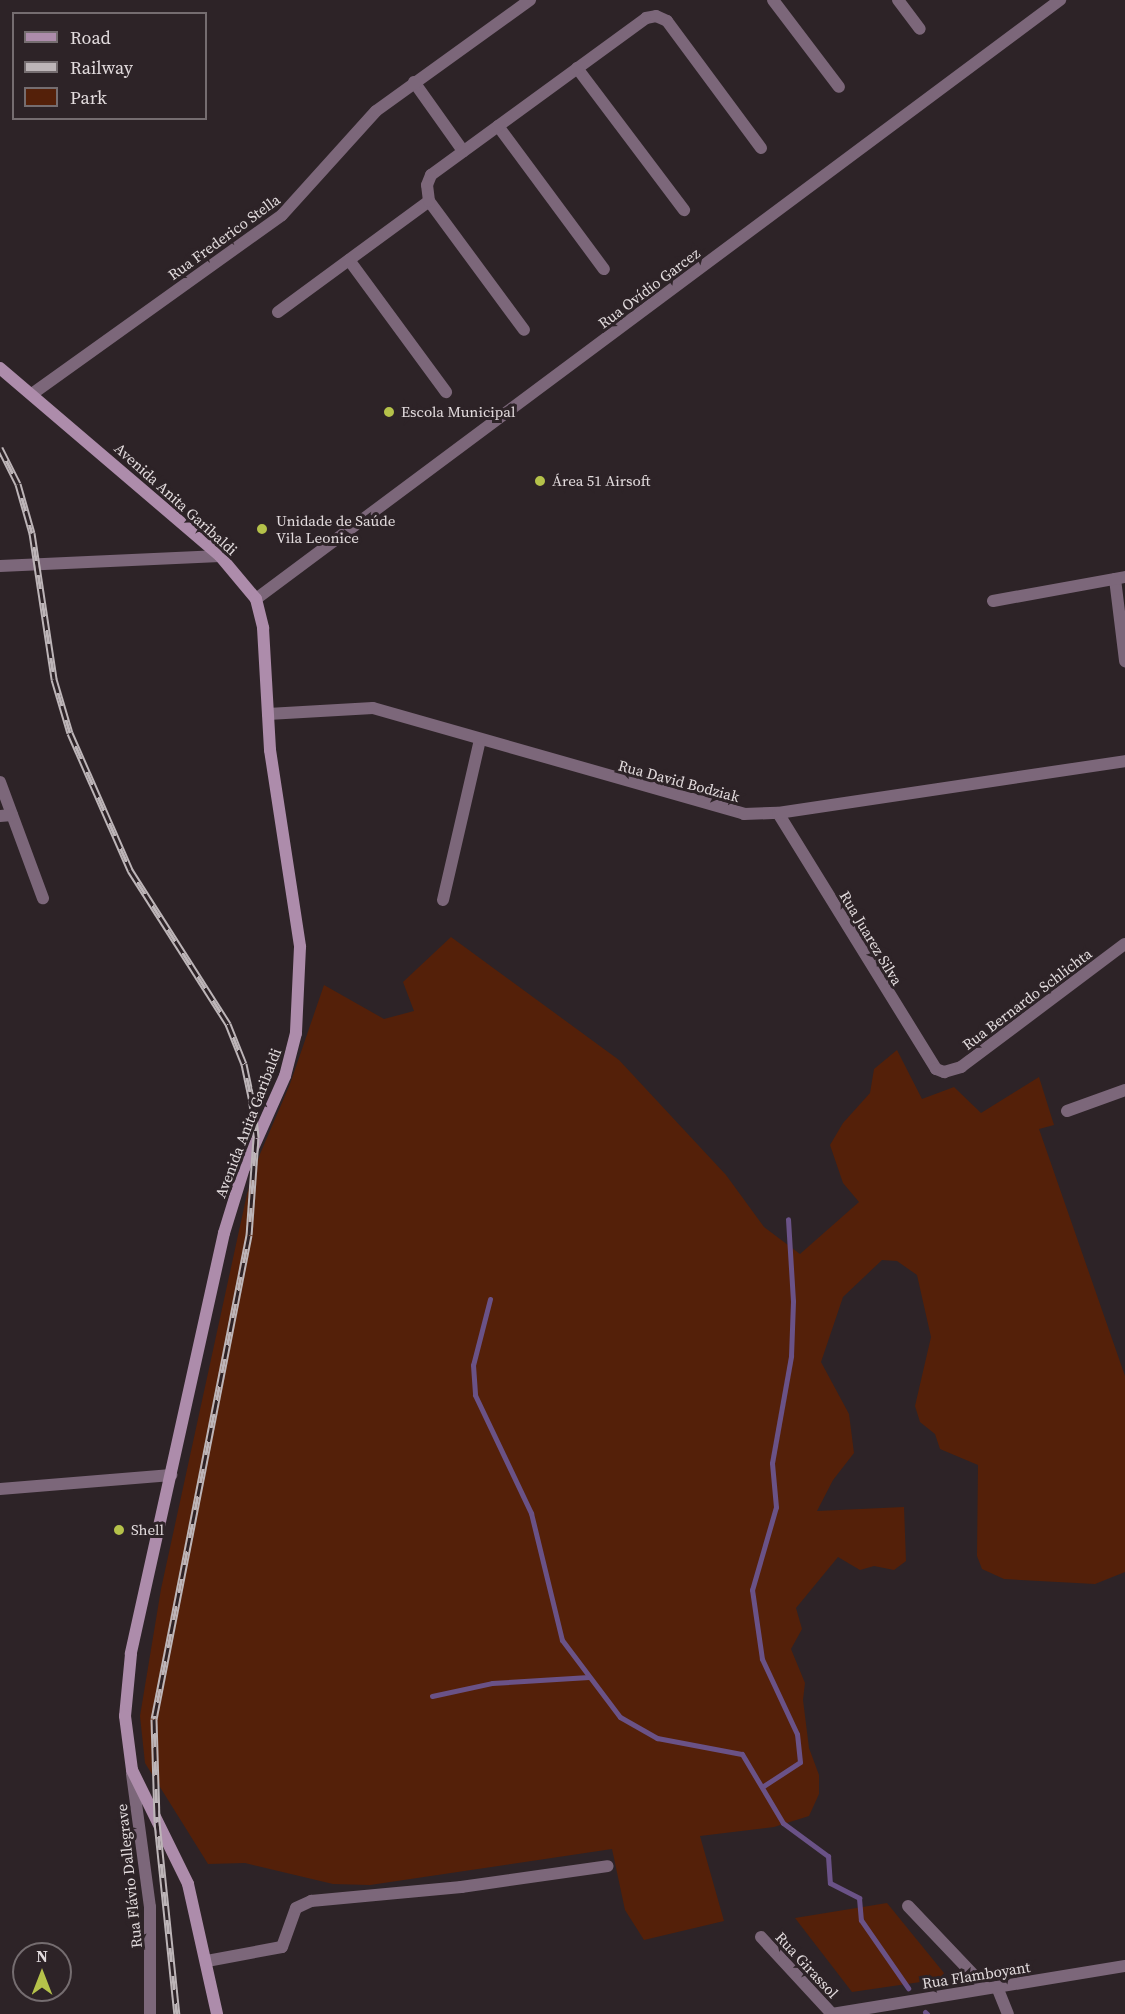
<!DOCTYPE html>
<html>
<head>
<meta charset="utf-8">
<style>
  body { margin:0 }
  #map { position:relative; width:1125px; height:2014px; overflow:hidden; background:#2d2327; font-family:"Source Serif 4",serif }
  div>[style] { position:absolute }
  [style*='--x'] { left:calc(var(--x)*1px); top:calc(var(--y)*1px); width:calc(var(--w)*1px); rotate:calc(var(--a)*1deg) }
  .green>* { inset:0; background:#542009 }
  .stream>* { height:5px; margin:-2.5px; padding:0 2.5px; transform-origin:2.5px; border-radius:2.5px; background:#6a5287 }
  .minor>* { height:12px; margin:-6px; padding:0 6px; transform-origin:6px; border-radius:6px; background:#7c677a }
  .tertiary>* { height:12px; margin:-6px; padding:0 6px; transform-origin:6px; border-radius:6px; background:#7c677a }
  .secondary>* { height:12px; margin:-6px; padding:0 6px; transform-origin:6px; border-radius:6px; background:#ad8cab }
  .rail>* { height:7px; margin-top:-3.5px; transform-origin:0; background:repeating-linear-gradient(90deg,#2d2327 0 14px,#bdb5b8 0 28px); box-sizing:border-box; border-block:2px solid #bdb5b8 }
  .dots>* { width:16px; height:16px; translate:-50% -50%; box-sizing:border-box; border:3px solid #2d2327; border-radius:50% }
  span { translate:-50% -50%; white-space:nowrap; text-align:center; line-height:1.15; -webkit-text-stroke:6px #2d2327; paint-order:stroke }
  .street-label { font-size:15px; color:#e2dbdd }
  .poi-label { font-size:15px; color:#e2dbdd }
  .left { translate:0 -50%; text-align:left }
  .legend { position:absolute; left:12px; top:12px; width:195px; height:108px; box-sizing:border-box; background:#2d2327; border:2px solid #756d70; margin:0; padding:8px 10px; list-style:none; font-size:18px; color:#e2dbdd }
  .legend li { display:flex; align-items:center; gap:12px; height:30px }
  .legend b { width:30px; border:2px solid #756d70 }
  .north { position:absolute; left:12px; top:1942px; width:60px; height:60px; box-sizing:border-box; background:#2d2327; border:2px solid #756d70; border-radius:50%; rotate:0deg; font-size:16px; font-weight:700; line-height:24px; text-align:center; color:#e2dbdd }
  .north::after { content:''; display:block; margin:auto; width:21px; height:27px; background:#b5c24a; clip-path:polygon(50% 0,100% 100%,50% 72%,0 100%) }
</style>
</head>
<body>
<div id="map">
  <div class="green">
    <div style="clip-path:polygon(451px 937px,619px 1060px,726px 1175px,764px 1227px,800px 1254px,859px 1202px,843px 1183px,830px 1145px,843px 1123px,870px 1093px,874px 1069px,897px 1050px,922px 1099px,954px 1087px,981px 1113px,1039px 1077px,1054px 1125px,1039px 1129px,1125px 1376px,1125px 1572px,1095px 1584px,1004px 1579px,982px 1569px,977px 1556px,978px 1465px,940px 1449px,935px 1434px,920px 1422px,915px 1406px,931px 1337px,917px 1275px,897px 1261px,882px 1260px,843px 1297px,821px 1362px,849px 1414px,854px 1453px,833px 1480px,817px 1511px,904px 1507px,906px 1561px,894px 1570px,874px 1566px,860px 1570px,838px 1557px,796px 1608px,802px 1629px,791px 1649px,805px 1683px,803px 1700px,809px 1748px,819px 1775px,819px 1794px,809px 1816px,774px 1827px,700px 1836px,724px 1921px,644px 1940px,625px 1910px,612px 1849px,370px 1885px,333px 1884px,245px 1863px,208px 1864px,145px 1763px,140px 1716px,161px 1589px,247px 1194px,260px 1154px,290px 1084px,324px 985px,384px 1019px,414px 1011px,403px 982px)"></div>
    <div style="clip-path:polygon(887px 1903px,948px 1978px,852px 1992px,795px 1918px)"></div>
  </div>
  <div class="stream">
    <div style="--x:490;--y:1299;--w:68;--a:104.4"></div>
    <div style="--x:473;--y:1365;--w:30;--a:86"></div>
    <div style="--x:475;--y:1395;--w:131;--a:64.6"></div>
    <div style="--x:531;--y:1513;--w:131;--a:76.3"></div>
    <div style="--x:562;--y:1640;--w:96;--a:53"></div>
    <div style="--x:620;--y:1717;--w:43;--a:29.6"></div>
    <div style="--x:657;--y:1738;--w:86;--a:10.7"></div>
    <div style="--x:742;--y:1754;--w:80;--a:59.3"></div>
    <div style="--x:783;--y:1823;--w:56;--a:36.3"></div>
    <div style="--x:828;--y:1856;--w:27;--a:86"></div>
    <div style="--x:830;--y:1883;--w:33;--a:27"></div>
    <div style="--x:859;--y:1898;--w:22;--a:85"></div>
    <div style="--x:861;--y:1920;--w:83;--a:55.3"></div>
    <div style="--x:432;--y:1696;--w:61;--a:-12.2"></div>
    <div style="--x:492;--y:1683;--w:97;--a:-3.5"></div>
    <div style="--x:762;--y:1787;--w:45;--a:-33.3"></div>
    <div style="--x:800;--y:1762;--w:28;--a:-96"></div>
    <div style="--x:797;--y:1734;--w:83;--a:-115"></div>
    <div style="--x:762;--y:1659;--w:70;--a:-98.2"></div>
    <div style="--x:752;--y:1590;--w:86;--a:-73.9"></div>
    <div style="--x:776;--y:1507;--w:44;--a:-95.2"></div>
    <div style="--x:772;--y:1463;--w:109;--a:-79.9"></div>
    <div style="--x:791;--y:1356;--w:55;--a:-87.9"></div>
    <div style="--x:793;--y:1301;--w:82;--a:-93.5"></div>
    <div style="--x:925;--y:2012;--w:3;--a:45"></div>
  </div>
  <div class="minor">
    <div style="--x:773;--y:0;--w:109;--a:52.8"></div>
    <div style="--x:898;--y:0;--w:36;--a:53"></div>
    <div style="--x:577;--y:68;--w:178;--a:53"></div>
    <div style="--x:414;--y:82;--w:85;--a:54.6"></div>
    <div style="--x:498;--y:126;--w:178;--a:53.5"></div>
    <div style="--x:429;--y:201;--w:160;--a:53.6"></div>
    <div style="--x:349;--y:260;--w:164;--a:53.7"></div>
    <div style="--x:278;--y:312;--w:187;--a:-36.3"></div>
    <div style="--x:429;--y:201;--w:16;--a:-97"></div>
    <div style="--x:427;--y:185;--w:11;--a:-68"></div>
    <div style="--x:431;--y:175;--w:266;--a:-36.1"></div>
    <div style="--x:646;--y:18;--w:10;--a:-11"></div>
    <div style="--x:656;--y:16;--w:12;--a:24"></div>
    <div style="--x:667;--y:21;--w:158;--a:53.5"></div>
    <div style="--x:32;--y:394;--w:307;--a:-35.6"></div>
    <div style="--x:282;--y:215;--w:140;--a:-47.9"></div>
    <div style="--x:376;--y:111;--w:190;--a:-35.8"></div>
    <div style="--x:0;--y:566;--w:220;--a:-2.6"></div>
    <div style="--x:1115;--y:579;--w:83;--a:83"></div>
    <div style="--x:256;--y:599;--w:1003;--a:-36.69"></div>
    <div style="--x:993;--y:601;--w:134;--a:-10.3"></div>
    <div style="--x:0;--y:782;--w:124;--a:69.7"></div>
    <div style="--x:778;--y:813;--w:301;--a:58.3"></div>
    <div style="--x:936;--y:1069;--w:9;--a:21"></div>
    <div style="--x:944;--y:1072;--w:18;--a:-16"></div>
    <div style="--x:961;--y:1067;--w:205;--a:-36.9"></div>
    <div style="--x:0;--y:816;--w:12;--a:-5"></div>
    <div style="--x:443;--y:900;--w:164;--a:-77"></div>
    <div style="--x:1067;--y:1111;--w:62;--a:-19.9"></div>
    <div style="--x:0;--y:1489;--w:172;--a:-4.7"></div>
    <div style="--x:132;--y:1774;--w:134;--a:82.3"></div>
    <div style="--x:150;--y:1907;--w:107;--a:90"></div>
    <div style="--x:908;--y:1906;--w:113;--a:46.4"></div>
    <div style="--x:761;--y:1937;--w:105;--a:47.3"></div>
    <div style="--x:207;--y:1961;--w:76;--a:-10.6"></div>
    <div style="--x:282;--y:1947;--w:41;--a:-70.3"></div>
    <div style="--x:296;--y:1908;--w:17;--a:-25"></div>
    <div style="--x:311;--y:1901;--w:151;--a:-5.3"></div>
    <div style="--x:461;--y:1887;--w:148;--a:-8.1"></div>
    <div style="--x:997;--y:1987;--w:29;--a:68"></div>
    <div style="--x:832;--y:2014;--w:297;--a:-9.3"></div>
  </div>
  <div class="tertiary">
    <div style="--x:268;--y:714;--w:105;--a:-3.3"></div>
    <div style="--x:373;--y:708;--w:386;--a:15.9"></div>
    <div style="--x:744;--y:814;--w:34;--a:-2"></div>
    <div style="--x:778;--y:813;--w:351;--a:-8.5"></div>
  </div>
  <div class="secondary">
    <div style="--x:0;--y:368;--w:289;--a:40.5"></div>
    <div style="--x:220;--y:556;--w:56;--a:50.1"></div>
    <div style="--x:256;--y:599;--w:30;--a:76"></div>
    <div style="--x:263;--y:628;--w:122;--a:86.7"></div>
    <div style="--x:270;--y:750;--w:199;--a:81.3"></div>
    <div style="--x:300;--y:947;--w:86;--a:92.7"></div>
    <div style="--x:296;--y:1033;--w:44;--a:104.3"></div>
    <div style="--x:285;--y:1076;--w:101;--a:114"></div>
    <div style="--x:244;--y:1168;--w:68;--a:107.1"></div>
    <div style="--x:224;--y:1233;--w:431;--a:102.5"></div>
    <div style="--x:131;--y:1654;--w:62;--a:95.5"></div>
    <div style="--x:125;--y:1716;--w:54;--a:82.6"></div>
    <div style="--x:132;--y:1770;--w:127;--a:63.8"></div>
    <div style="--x:188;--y:1884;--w:133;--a:77.4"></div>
  </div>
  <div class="rail">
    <div style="--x:0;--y:448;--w:40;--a:63.4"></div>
    <div style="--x:18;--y:484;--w:51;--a:74.1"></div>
    <div style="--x:32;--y:533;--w:148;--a:81.4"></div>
    <div style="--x:54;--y:679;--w:56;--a:73.5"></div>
    <div style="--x:70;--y:733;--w:150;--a:66.3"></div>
    <div style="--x:130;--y:870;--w:183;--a:57.5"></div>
    <div style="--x:228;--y:1024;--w:43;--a:68.2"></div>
    <div style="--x:244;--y:1064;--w:40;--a:78"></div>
    <div style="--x:252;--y:1103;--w:35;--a:83"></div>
    <div style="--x:256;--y:1138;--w:97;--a:94.1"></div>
    <div style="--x:249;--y:1235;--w:493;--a:101.1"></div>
    <div style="--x:154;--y:1719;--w:103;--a:88.3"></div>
    <div style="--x:157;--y:1822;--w:193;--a:84.1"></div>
  </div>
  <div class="dots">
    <div style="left:389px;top:412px;background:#b5c24a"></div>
    <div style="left:540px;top:481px;background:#b5c24a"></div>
    <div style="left:262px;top:529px;background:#b5c24a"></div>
    <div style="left:119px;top:1530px;background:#b5c24a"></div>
  </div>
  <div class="street-label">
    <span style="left:224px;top:237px;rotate:-36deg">Rua Frederico Stella</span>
    <span style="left:649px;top:288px;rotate:-37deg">Rua Ovídio Garcez</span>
    <span style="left:176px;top:499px;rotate:42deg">Avenida Anita Garibaldi</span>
    <span style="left:679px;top:781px;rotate:15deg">Rua David Bodziak</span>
    <span style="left:871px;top:938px;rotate:59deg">Rua Juarez Silva</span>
    <span style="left:1027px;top:999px;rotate:-37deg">Rua Bernardo Schlichta</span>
    <span style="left:248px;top:1123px;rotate:-69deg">Avenida Anita Garibaldi</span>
    <span style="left:129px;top:1876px;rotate:-96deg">Rua Flávio Dallegrave</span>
    <span style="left:807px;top:1965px;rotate:47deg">Rua Girassol</span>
    <span style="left:976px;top:1975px;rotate:-9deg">Rua Flamboyant</span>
  </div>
  <div class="poi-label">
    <span class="left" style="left:401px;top:412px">Escola Municipal</span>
    <span class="left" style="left:552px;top:481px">Área 51 Airsoft</span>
    <span class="left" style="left:276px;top:529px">Unidade de Saúde<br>Vila Leonice</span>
    <span class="left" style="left:131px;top:1530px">Shell</span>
  </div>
  <ul class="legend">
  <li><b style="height:8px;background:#ad8cab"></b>Road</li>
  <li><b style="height:8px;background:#bdb5b8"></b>Railway</li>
  <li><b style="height:16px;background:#542009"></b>Park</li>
  </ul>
  <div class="north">N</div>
</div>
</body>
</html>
